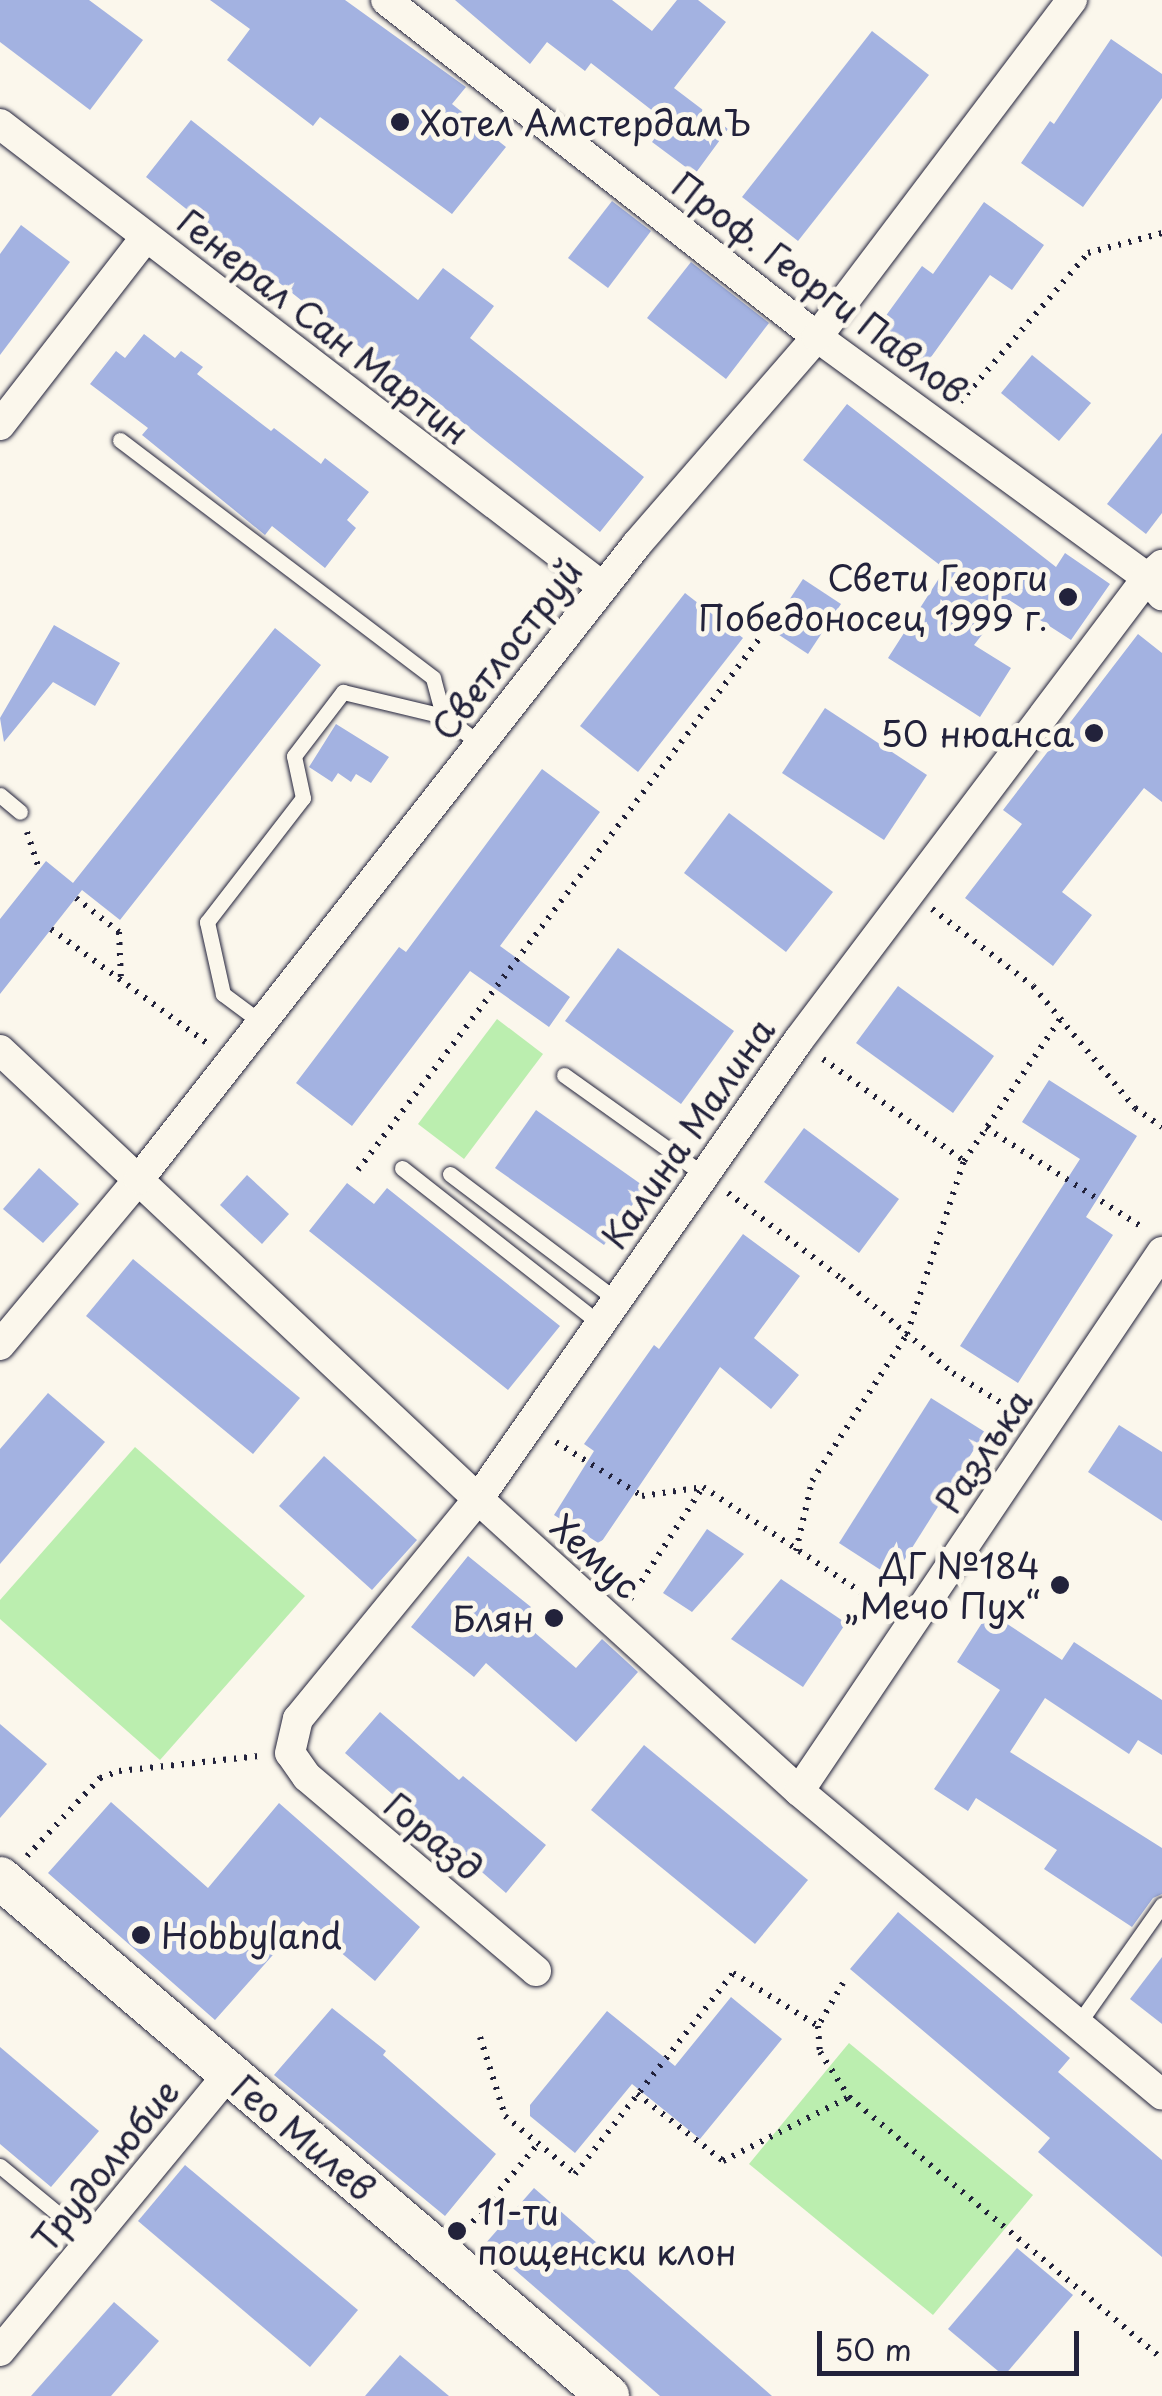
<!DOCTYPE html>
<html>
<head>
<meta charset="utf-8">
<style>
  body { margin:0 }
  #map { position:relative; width:1162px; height:2396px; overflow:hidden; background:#fbf7ec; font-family:"Playpen Sans",sans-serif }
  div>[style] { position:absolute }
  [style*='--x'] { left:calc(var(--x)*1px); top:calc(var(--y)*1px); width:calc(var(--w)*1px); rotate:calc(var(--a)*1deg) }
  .green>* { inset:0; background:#bbeeaf }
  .building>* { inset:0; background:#a3b2e1 }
  .path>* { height:6px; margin-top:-3px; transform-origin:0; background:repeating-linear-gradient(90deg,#22223b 0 2.5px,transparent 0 10.5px) }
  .roads { filter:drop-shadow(0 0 2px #22223b) drop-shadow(0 0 2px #22223b) }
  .lane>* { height:15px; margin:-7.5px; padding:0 7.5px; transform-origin:7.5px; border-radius:7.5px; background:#fbf7ec }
  .street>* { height:30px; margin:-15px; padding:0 15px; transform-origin:15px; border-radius:15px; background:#fbf7ec }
  .secondary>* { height:42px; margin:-21px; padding:0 21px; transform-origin:21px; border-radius:21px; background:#fbf7ec }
  .dots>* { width:28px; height:28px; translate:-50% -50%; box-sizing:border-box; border:5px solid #fbf7ec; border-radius:50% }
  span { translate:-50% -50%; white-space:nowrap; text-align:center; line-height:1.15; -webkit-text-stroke:10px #fbf7ec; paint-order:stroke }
  .poi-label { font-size:35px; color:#22223b }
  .left { translate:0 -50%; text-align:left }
  .right { translate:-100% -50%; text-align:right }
  .street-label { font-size:35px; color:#22223b }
  .scale { position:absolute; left:817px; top:2331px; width:262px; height:45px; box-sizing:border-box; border:5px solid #22223b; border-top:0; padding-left:12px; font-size:30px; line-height:35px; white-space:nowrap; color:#22223b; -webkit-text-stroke:8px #fbf7ec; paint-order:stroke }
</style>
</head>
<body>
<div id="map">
  <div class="green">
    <div style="clip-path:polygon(497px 1019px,543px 1054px,464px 1159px,418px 1124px)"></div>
    <div style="clip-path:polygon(135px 1447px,305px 1596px,160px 1760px,0 1619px,0 1600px)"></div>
    <div style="clip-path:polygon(849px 2043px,1033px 2195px,933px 2315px,749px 2164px)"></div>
  </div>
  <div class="building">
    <div style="clip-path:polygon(0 0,89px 0,143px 40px,90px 110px,0 42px)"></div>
    <div style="clip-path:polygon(210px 0,345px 0,466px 87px,452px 104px,506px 147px,452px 214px,320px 117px,313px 126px,227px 60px,250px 29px)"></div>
    <div style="clip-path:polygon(455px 0,612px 0,652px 31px,677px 0,698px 0,726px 22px,674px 88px,728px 129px,695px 174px,652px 142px,667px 122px,591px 63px,585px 71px,547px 42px,530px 64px)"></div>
    <div style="clip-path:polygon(872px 31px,929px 75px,798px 241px,742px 197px)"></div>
    <div style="clip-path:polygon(1111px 39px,1162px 74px,1162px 98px,1083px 207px,1021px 163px,1050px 121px,1054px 124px)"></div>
    <div style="clip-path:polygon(191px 120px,418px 300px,443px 268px,494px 306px,470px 338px,644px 477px,600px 532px,427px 394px,421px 402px,370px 364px,374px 358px,146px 177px)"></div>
    <div style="clip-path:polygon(612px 201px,651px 231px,608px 288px,568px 258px)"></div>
    <div style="clip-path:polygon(984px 202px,1044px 245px,1012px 290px,990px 275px,926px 364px,877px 328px,922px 266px,933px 274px)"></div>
    <div style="clip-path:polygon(21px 225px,70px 262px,0 355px,0 254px)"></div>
    <div style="clip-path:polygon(691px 262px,769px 323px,726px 379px,647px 318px)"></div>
    <div style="clip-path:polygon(144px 334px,175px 358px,181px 351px,203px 367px,197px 374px,271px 431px,274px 428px,321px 464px,325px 458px,369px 492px,347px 520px,356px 528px,325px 568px,272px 526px,265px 535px,142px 435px,148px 428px,90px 384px,116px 351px,125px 358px)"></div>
    <div style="clip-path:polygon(1032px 355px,1091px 403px,1059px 441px,1001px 393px)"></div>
    <div style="clip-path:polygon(847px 404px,1056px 567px,1065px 553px,1110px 584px,1071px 640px,1009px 600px,974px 645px,1011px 668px,980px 717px,888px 658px,945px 569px,803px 460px)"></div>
    <div style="clip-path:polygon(1162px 433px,1162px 513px,1146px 534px,1107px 504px)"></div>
    <div style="clip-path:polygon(803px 579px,841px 604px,808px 654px,770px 629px)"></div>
    <div style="clip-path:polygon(685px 593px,743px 638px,638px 772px,580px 726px)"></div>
    <div style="clip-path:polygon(54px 625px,120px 663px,95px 706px,53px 682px,4px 742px,0 718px)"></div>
    <div style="clip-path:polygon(275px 628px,321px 665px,120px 920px,82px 890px,0 994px,0 919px,46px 861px,73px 883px)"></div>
    <div style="clip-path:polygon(1138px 634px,1162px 653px,1162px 802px,1144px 788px,1062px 892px,1092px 915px,1053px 966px,965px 898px,1022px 824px,1003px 810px)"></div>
    <div style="clip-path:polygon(825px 708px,927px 775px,884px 840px,782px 773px)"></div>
    <div style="clip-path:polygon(336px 724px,389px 757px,371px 783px,356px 774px,351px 782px,338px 773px,332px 782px,309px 767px)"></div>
    <div style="clip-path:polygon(542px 769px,600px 812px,500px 946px,570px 997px,549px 1027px,470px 971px,352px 1126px,296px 1083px,399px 947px,406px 952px)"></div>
    <div style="clip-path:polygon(729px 813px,833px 892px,786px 952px,684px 873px)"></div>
    <div style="clip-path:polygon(618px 948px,734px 1031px,681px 1104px,565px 1021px)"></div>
    <div style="clip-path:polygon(898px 986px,994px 1056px,953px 1113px,856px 1043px)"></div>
    <div style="clip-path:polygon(1049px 1080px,1137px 1136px,1086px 1217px,1113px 1235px,1018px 1383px,960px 1346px,1080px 1159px,1022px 1122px)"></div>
    <div style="clip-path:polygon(536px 1110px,645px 1187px,604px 1245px,495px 1168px)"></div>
    <div style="clip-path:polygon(804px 1128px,899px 1199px,859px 1253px,764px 1182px)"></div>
    <div style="clip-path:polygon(39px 1168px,79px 1204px,43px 1243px,3px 1209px)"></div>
    <div style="clip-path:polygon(247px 1175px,289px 1214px,262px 1244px,220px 1205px)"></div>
    <div style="clip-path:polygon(347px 1183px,374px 1204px,387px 1188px,560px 1326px,508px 1390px,309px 1231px)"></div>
    <div style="clip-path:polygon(743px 1234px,800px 1276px,754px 1338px,799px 1375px,771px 1409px,720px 1367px,600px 1544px,554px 1515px,594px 1451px,584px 1444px,654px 1345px,659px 1349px)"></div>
    <div style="clip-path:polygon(133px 1259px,300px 1398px,253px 1454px,86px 1316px)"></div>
    <div style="clip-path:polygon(48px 1393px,105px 1442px,0 1564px,0 1449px)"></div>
    <div style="clip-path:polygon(931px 1398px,985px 1432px,893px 1578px,839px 1543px)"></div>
    <div style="clip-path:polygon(1119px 1425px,1162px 1452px,1162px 1521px,1088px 1472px)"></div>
    <div style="clip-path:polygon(324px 1456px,417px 1540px,372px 1590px,279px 1506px)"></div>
    <div style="clip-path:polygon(707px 1529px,744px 1554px,692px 1612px,663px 1593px)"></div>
    <div style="clip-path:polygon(468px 1556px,531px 1607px,520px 1620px,576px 1668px,602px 1639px,638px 1672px,576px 1742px,486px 1663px,474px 1677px,411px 1627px)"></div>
    <div style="clip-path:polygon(781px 1579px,846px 1623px,803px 1687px,731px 1639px)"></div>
    <div style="clip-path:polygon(989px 1612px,1062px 1660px,1074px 1642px,1162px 1700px,1162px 1755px,1138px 1740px,1129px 1754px,1045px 1698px,1010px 1752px,1162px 1848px,1162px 1894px,1153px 1898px,1132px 1927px,1044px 1869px,1057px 1850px,976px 1798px,968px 1811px,934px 1789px,1000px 1690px,957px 1662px)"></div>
    <div style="clip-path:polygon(380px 1712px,459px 1780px,463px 1776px,546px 1845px,506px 1893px,345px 1753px)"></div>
    <div style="clip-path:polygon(0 1724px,47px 1764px,0 1818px)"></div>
    <div style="clip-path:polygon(644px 1745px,808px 1880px,755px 1944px,591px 1810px)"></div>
    <div style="clip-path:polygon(111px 1802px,208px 1888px,279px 1803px,420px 1927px,375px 1981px,303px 1921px,215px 2020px,48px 1873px)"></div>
    <div style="clip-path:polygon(898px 1912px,1070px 2058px,1058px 2072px,1162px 2160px,1162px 2257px,1038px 2152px,1050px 2138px,850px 1969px)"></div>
    <div style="clip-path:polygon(1162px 1957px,1162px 2024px,1130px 1999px)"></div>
    <div style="clip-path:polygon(731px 1997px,782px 2039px,700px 2139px,632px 2084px,575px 2153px,530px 2116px,530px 2105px,607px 2011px,675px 2066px)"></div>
    <div style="clip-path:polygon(332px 2008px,386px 2051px,383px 2055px,496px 2154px,445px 2216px,274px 2075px)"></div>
    <div style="clip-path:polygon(0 2047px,99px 2131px,51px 2187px,0 2144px)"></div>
    <div style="clip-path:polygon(185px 2165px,358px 2310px,310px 2367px,138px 2221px)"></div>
    <div style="clip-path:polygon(534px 2188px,772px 2396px,660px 2396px,485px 2244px)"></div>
    <div style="clip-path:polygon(1017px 2248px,1073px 2295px,1004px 2376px,948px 2329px)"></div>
    <div style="clip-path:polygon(114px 2302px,159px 2341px,111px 2396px,31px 2396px)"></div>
    <div style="clip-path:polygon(400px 2355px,449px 2396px,365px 2396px)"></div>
  </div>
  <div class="path">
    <div style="--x:960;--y:402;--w:196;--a:-49.3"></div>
    <div style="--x:1088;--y:253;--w:77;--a:-15.1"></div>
    <div style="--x:27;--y:832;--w:39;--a:72"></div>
    <div style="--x:76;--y:898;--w:55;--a:38.3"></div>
    <div style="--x:119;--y:932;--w:47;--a:87.6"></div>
    <div style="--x:932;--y:909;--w:127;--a:37.3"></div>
    <div style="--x:1033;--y:986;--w:159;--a:50.1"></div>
    <div style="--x:1135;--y:1108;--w:33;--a:35"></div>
    <div style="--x:51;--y:929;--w:193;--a:36.2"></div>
    <div style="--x:823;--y:1059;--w:174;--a:35.9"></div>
    <div style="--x:986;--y:1128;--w:188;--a:32.4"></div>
    <div style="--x:358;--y:1170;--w:665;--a:-52.94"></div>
    <div style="--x:728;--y:1193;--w:143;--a:37"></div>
    <div style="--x:842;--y:1279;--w:145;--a:40.3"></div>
    <div style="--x:953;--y:1373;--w:74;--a:31.8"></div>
    <div style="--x:556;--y:1442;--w:102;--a:32.1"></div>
    <div style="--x:642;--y:1496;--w:62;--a:-8.4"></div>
    <div style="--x:703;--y:1487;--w:219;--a:33.6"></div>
    <div style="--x:796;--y:1551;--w:72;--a:-77.1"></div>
    <div style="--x:812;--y:1481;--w:175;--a:-57.1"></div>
    <div style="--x:907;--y:1334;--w:182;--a:-71.8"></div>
    <div style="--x:964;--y:1161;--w:171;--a:-55.9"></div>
    <div style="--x:630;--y:1599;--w:132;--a:-57"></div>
    <div style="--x:27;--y:1856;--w:107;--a:-46.9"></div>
    <div style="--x:100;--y:1778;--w:20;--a:-20"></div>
    <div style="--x:119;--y:1771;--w:141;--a:-6.1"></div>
    <div style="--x:843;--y:1983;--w:50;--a:120.2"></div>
    <div style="--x:818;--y:2026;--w:26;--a:86"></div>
    <div style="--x:820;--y:2052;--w:54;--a:57.2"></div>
    <div style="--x:849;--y:2097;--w:408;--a:39.9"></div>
    <div style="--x:480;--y:2037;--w:83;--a:72.4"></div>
    <div style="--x:505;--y:2116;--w:91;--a:39.6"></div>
    <div style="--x:575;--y:2174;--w:256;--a:-51.8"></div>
    <div style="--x:733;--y:1973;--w:100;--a:31.9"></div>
    <div style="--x:637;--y:2094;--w:109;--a:37.9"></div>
    <div style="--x:723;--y:2161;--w:141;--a:-26.9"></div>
    <div style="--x:466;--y:2230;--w:112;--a:-50.1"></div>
  </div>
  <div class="roads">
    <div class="lane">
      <div style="--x:120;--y:440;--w:393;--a:37.2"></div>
      <div style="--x:433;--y:678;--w:39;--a:75"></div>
      <div style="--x:443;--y:716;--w:45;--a:36.9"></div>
      <div style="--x:0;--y:795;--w:26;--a:40"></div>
      <div style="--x:262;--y:1023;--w:49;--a:-143.4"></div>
      <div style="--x:223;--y:994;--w:74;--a:-102.5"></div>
      <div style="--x:207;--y:922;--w:157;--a:-52.3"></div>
      <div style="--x:303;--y:798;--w:43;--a:-102.1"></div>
      <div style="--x:294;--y:756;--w:81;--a:-52.6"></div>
      <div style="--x:343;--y:692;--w:103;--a:13.5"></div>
      <div style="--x:564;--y:1075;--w:171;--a:35.5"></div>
      <div style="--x:402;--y:1168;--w:251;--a:38.2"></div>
      <div style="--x:450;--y:1174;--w:207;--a:37.1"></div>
      <div style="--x:1078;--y:2024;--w:146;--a:-54.8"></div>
      <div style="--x:0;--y:2166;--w:118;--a:39.5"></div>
    </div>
    <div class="street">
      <div style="--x:386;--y:0;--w:547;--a:38.02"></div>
      <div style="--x:817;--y:337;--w:409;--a:36.1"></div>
      <div style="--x:1147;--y:578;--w:23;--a:49"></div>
      <div style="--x:0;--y:124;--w:760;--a:37.52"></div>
      <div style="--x:0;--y:425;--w:238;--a:-52.2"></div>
      <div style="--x:0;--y:1050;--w:656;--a:43.21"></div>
      <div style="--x:478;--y:1499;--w:434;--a:42.3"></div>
      <div style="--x:799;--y:1791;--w:473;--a:39.9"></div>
      <div style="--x:0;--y:1345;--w:217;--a:-50.1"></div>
      <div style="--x:139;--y:1179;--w:807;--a:-51.89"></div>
      <div style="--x:637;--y:544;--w:274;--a:-49"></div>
      <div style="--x:817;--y:337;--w:423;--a:-52.9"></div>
      <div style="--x:799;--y:1791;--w:650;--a:-56.04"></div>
      <div style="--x:536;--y:1971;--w:300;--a:-139.7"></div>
      <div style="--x:307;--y:1777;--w:29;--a:-125"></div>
      <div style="--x:290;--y:1753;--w:35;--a:-77"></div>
      <div style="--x:298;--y:1719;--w:284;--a:-50.7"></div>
      <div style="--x:478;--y:1499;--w:559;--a:-55.06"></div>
      <div style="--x:798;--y:1041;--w:580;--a:-52.99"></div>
      <div style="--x:1147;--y:578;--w:20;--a:-41"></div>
      <div style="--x:0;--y:2351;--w:360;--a:-50.5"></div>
    </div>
    <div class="secondary">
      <div style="--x:0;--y:1878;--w:799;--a:40.43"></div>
    </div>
  </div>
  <div class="dots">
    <div style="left:400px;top:122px;background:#22223b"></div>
    <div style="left:1068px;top:597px;background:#22223b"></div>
    <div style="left:1094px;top:733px;background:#22223b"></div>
    <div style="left:1060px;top:1585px;background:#22223b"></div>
    <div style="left:554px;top:1618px;background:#22223b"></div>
    <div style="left:141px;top:1935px;background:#22223b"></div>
    <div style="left:457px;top:2231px;background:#22223b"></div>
  </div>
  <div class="poi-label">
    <span class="left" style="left:420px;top:122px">Хотел АмстердамЪ</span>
    <span class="right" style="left:1048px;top:597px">Свети Георги<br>Победоносец 1999 г.</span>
    <span class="right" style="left:1074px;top:733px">50 нюанса</span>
    <span class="right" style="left:1040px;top:1585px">ДГ №184<br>„Мечо Пух“</span>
    <span class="right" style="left:534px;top:1618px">Блян</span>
    <span class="left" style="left:161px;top:1935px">Hobbyland</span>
    <span class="left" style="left:477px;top:2231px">11-ти<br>пощенски клон</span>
  </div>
  <div class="street-label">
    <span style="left:820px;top:287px;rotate:37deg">Проф. Георги Павлов</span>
    <span style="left:324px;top:326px;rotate:38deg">Генерал Сан Мартин</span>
    <span style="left:506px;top:649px;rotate:-52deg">Светлоструй</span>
    <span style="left:687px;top:1133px;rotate:-55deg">Калина Малина</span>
    <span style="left:983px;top:1451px;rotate:-56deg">Разлъка</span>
    <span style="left:596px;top:1556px;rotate:42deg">Хемус</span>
    <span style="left:434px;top:1836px;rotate:40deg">Горазд</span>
    <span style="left:304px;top:2137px;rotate:40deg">Гео Милев</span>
    <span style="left:105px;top:2165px;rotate:-51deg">Трудолюбие</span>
  </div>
  <div class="scale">50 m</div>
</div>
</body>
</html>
